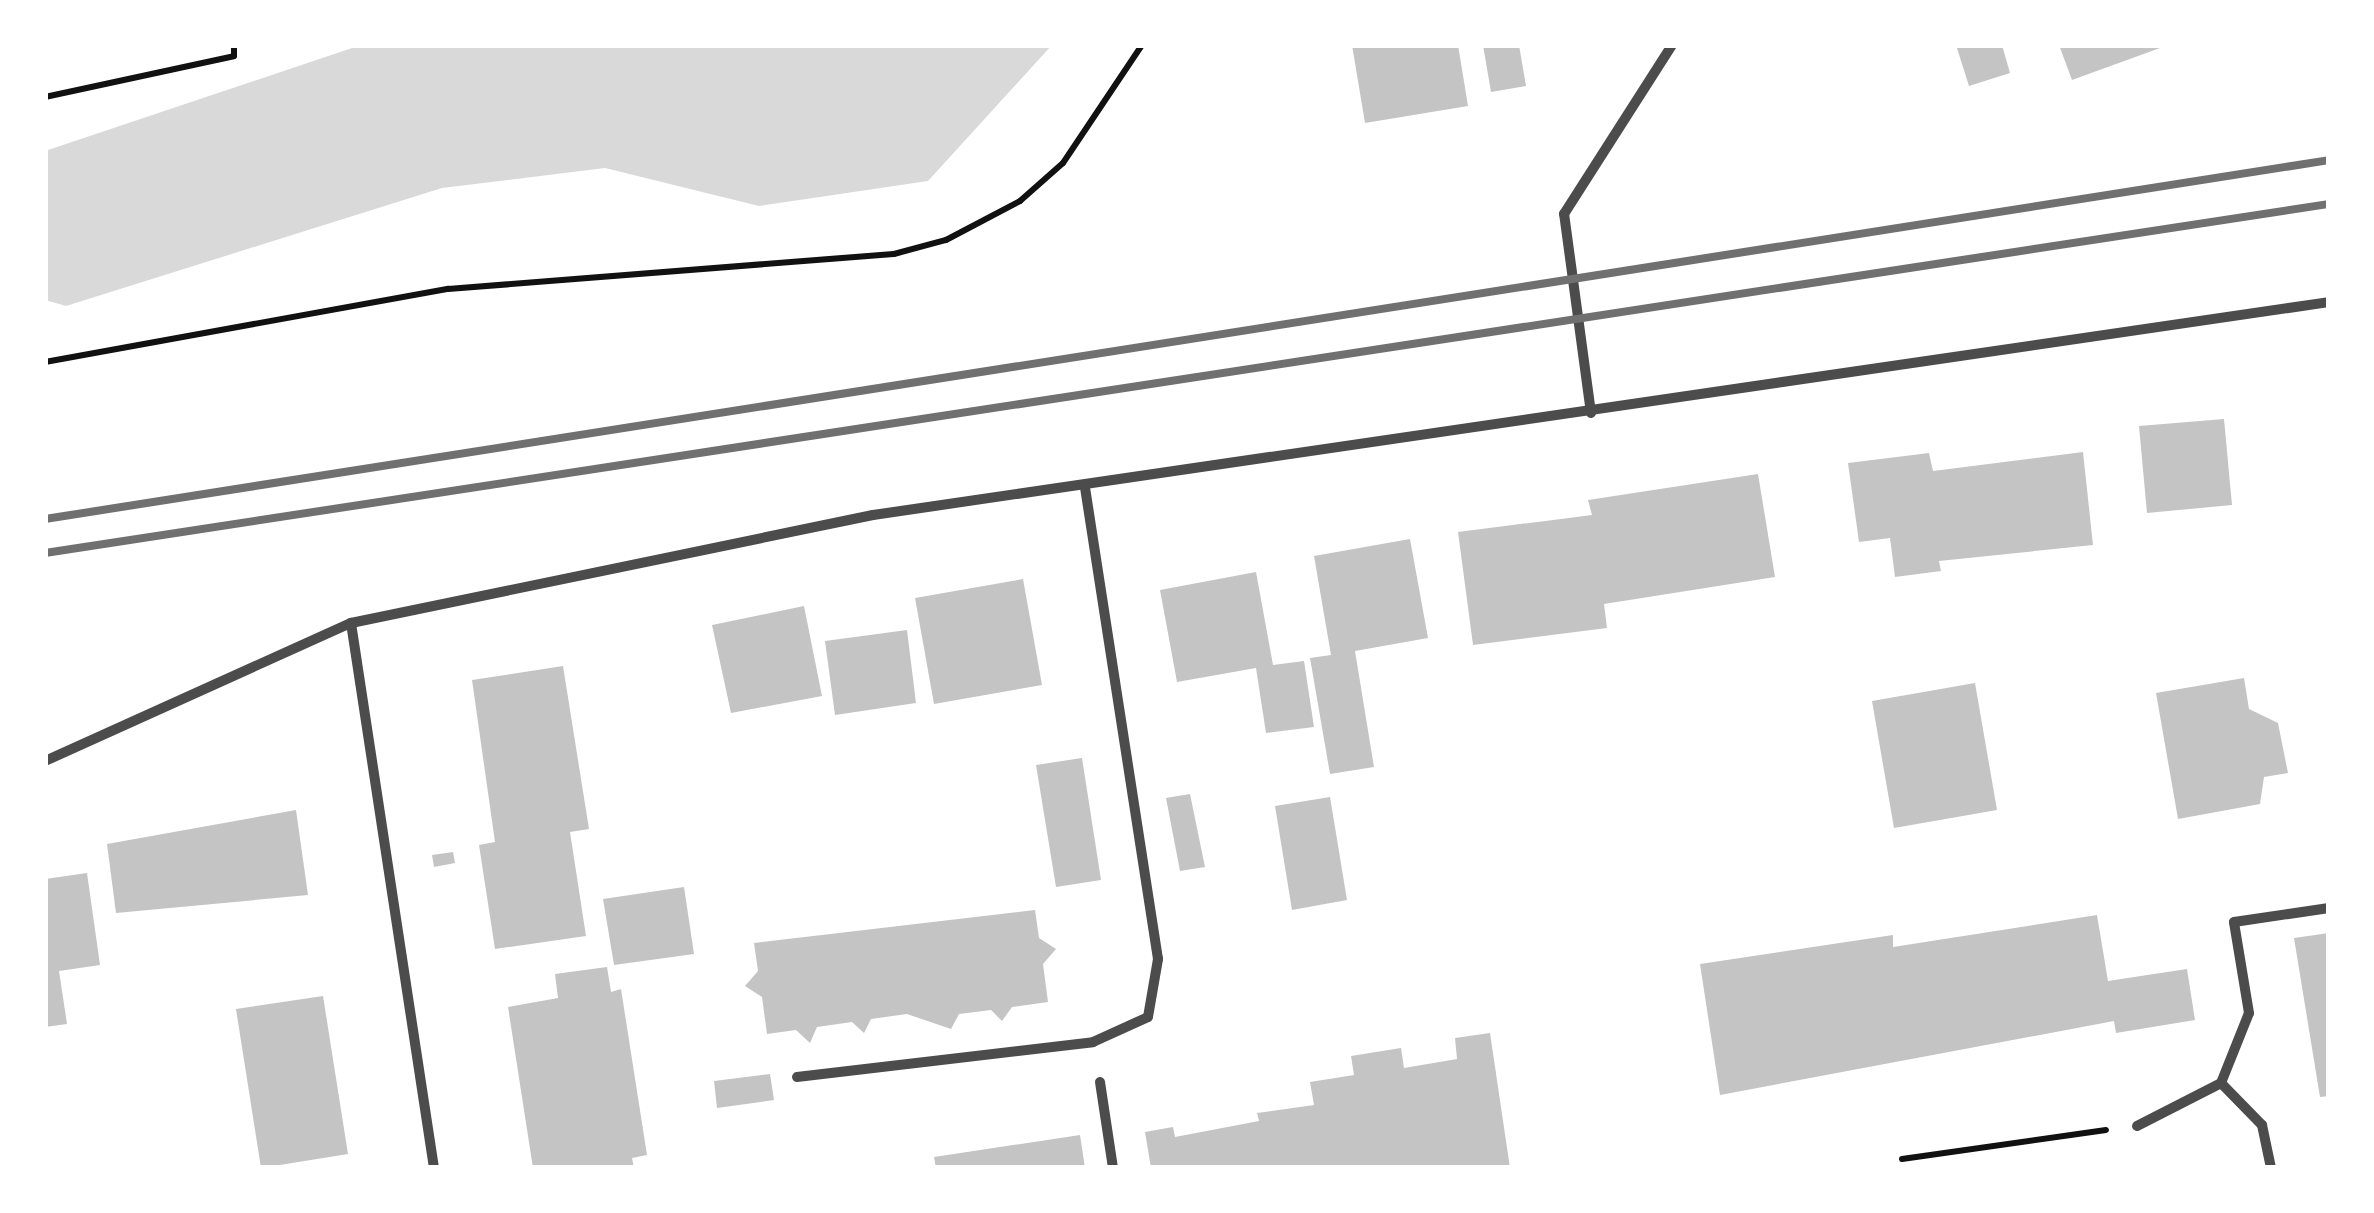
<!DOCTYPE html>
<html>
<head>
<meta charset="utf-8">
<style>
  body { margin:0 }
  #map { position:relative; width:2374px; height:1213px; overflow:hidden; background:#fff; font-family:"IBM Plex Serif",serif }
  div>[style] { position:absolute }
  [style*='--x'] { left:calc(var(--x)*1px); top:calc(var(--y)*1px); width:calc(var(--w)*1px); rotate:calc(var(--a)*1deg) }
  .water>* { inset:0; background:#d9d9d9 }
  .building>* { inset:0; background:#c4c4c4 }
  .path>* { height:6px; margin:-3px; padding:0 3px; transform-origin:3px; border-radius:3px; background:#111 }
  .minor>* { height:10px; margin:-5px; padding:0 5px; transform-origin:5px; border-radius:5px; background:#4c4c4c }
  .rail>* { height:8px; margin:-4px; padding:0 4px; transform-origin:4px; border-radius:4px; background:#707070 }
  span { translate:-50% -50%; white-space:nowrap; text-align:center; line-height:1.15; -webkit-text-stroke:10px #fff; paint-order:stroke }
  .frame { position:absolute; inset:0; border:48px solid #fff; pointer-events:none }
</style>
</head>
<body>
<div id="map">
  <div class="water">
    <div style="clip-path:polygon(361px 45px,1052px 45px,928px 181px,759px 206px,605px 168px,442px 188px,66px 306px,45px 300px,45px 151px)"></div>
  </div>
  <div class="building">
    <div style="clip-path:polygon(1352px 45px,1458px 45px,1468px 106px,1365px 123px)"></div>
    <div style="clip-path:polygon(1483px 45px,1519px 45px,1526px 86px,1491px 92px)"></div>
    <div style="clip-path:polygon(1956px 45px,2002px 45px,2010px 73px,1969px 86px)"></div>
    <div style="clip-path:polygon(2059px 45px,2159px 45px,2160px 48px,2072px 80px)"></div>
    <div style="clip-path:polygon(2224px 419px,2232px 505px,2147px 513px,2139px 426px)"></div>
    <div style="clip-path:polygon(2083px 452px,2093px 545px,1939px 561px,1941px 571px,1895px 577px,1890px 538px,1859px 542px,1848px 463px,1929px 453px,1933px 471px)"></div>
    <div style="clip-path:polygon(1758px 474px,1775px 577px,1604px 604px,1607px 628px,1473px 645px,1458px 532px,1592px 515px,1588px 500px)"></div>
    <div style="clip-path:polygon(1410px 539px,1428px 638px,1355px 651px,1374px 767px,1330px 774px,1310px 658px,1331px 655px,1314px 556px)"></div>
    <div style="clip-path:polygon(1256px 572px,1273px 665px,1304px 661px,1314px 727px,1266px 733px,1256px 668px,1177px 682px,1160px 590px)"></div>
    <div style="clip-path:polygon(1023px 579px,1042px 685px,934px 704px,915px 598px)"></div>
    <div style="clip-path:polygon(804px 606px,822px 696px,731px 713px,712px 625px)"></div>
    <div style="clip-path:polygon(907px 630px,916px 703px,835px 715px,825px 641px)"></div>
    <div style="clip-path:polygon(563px 666px,589px 829px,570px 832px,586px 936px,495px 949px,479px 845px,495px 842px,472px 680px)"></div>
    <div style="clip-path:polygon(2244px 678px,2249px 709px,2278px 723px,2288px 773px,2264px 777px,2260px 804px,2178px 819px,2156px 693px)"></div>
    <div style="clip-path:polygon(1975px 683px,1997px 810px,1894px 828px,1872px 701px)"></div>
    <div style="clip-path:polygon(1082px 758px,1101px 880px,1056px 887px,1036px 765px)"></div>
    <div style="clip-path:polygon(1190px 794px,1205px 867px,1180px 871px,1166px 798px)"></div>
    <div style="clip-path:polygon(1330px 797px,1347px 900px,1292px 910px,1275px 806px)"></div>
    <div style="clip-path:polygon(296px 810px,308px 895px,116px 913px,107px 844px)"></div>
    <div style="clip-path:polygon(453px 852px,455px 863px,434px 867px,432px 855px)"></div>
    <div style="clip-path:polygon(87px 873px,100px 965px,59px 971px,67px 1024px,45px 1027px,45px 879px)"></div>
    <div style="clip-path:polygon(684px 887px,694px 954px,614px 965px,603px 899px)"></div>
    <div style="clip-path:polygon(1035px 910px,1039px 938px,1056px 949px,1043px 964px,1048px 1002px,1012px 1007px,1002px 1021px,991px 1010px,959px 1014px,951px 1029px,907px 1014px,871px 1019px,864px 1033px,852px 1022px,817px 1027px,810px 1043px,796px 1030px,767px 1034px,762px 997px,745px 986px,758px 971px,754px 943px)"></div>
    <div style="clip-path:polygon(2097px 915px,2108px 981px,2187px 969px,2195px 1020px,2116px 1033px,2114px 1021px,1720px 1095px,1700px 964px,1893px 935px,1893px 947px)"></div>
    <div style="clip-path:polygon(2329px 933px,2329px 1096px,2320px 1097px,2294px 938px)"></div>
    <div style="clip-path:polygon(607px 967px,611px 992px,621px 989px,647px 1155px,632px 1158px,634px 1168px,533px 1168px,508px 1007px,558px 998px,555px 974px)"></div>
    <div style="clip-path:polygon(323px 996px,348px 1154px,261px 1168px,236px 1009px)"></div>
    <div style="clip-path:polygon(1490px 1033px,1510px 1168px,1151px 1168px,1145px 1132px,1173px 1127px,1175px 1137px,1259px 1121px,1257px 1113px,1314px 1105px,1310px 1082px,1354px 1075px,1351px 1056px,1401px 1048px,1404px 1068px,1457px 1059px,1455px 1038px)"></div>
    <div style="clip-path:polygon(770px 1074px,774px 1100px,717px 1108px,714px 1081px)"></div>
    <div style="clip-path:polygon(1080px 1135px,1085px 1168px,936px 1168px,934px 1157px)"></div>
  </div>
  <div class="path">
    <div style="--x:45;--y:97;--w:193;--a:-12.2"></div>
    <div style="--x:234;--y:56;--w:11;--a:-90"></div>
    <div style="--x:45;--y:362;--w:410;--a:-10.3"></div>
    <div style="--x:448;--y:289;--w:447;--a:-4.5"></div>
    <div style="--x:894;--y:254;--w:54;--a:-15.1"></div>
    <div style="--x:946;--y:240;--w:84;--a:-27.8"></div>
    <div style="--x:1020;--y:201;--w:57;--a:-41.5"></div>
    <div style="--x:1063;--y:163;--w:142;--a:-56.2"></div>
    <div style="--x:1902;--y:1159;--w:206;--a:-8.1"></div>
  </div>
  <div class="minor">
    <div style="--x:1591;--y:413;--w:201;--a:-97.7"></div>
    <div style="--x:1564;--y:214;--w:201;--a:-57.4"></div>
    <div style="--x:351;--y:623;--w:551;--a:81.34"></div>
    <div style="--x:45;--y:761;--w:336;--a:-24.3"></div>
    <div style="--x:351;--y:623;--w:533;--a:-11.69"></div>
    <div style="--x:873;--y:515;--w:1471;--a:-8.32"></div>
    <div style="--x:797;--y:1077;--w:298;--a:-6.7"></div>
    <div style="--x:1093;--y:1042;--w:60;--a:-24.4"></div>
    <div style="--x:1148;--y:1017;--w:59;--a:-80.2"></div>
    <div style="--x:1158;--y:959;--w:478;--a:-98.8"></div>
    <div style="--x:1100;--y:1082;--w:87;--a:81.4"></div>
    <div style="--x:2221;--y:1083;--w:59;--a:45.7"></div>
    <div style="--x:2262;--y:1125;--w:44;--a:78.2"></div>
    <div style="--x:2137;--y:1126;--w:94;--a:-27.1"></div>
    <div style="--x:2221;--y:1083;--w:75;--a:-68.2"></div>
    <div style="--x:2249;--y:1013;--w:92;--a:-99.4"></div>
    <div style="--x:2234;--y:922;--w:96;--a:-8.4"></div>
  </div>
  <div class="rail">
    <div style="--x:45;--y:519;--w:2312;--a:-8.93"></div>
    <div style="--x:45;--y:553;--w:2311;--a:-8.69"></div>
  </div>
  <div class="frame"></div>
</div>
</body>
</html>
